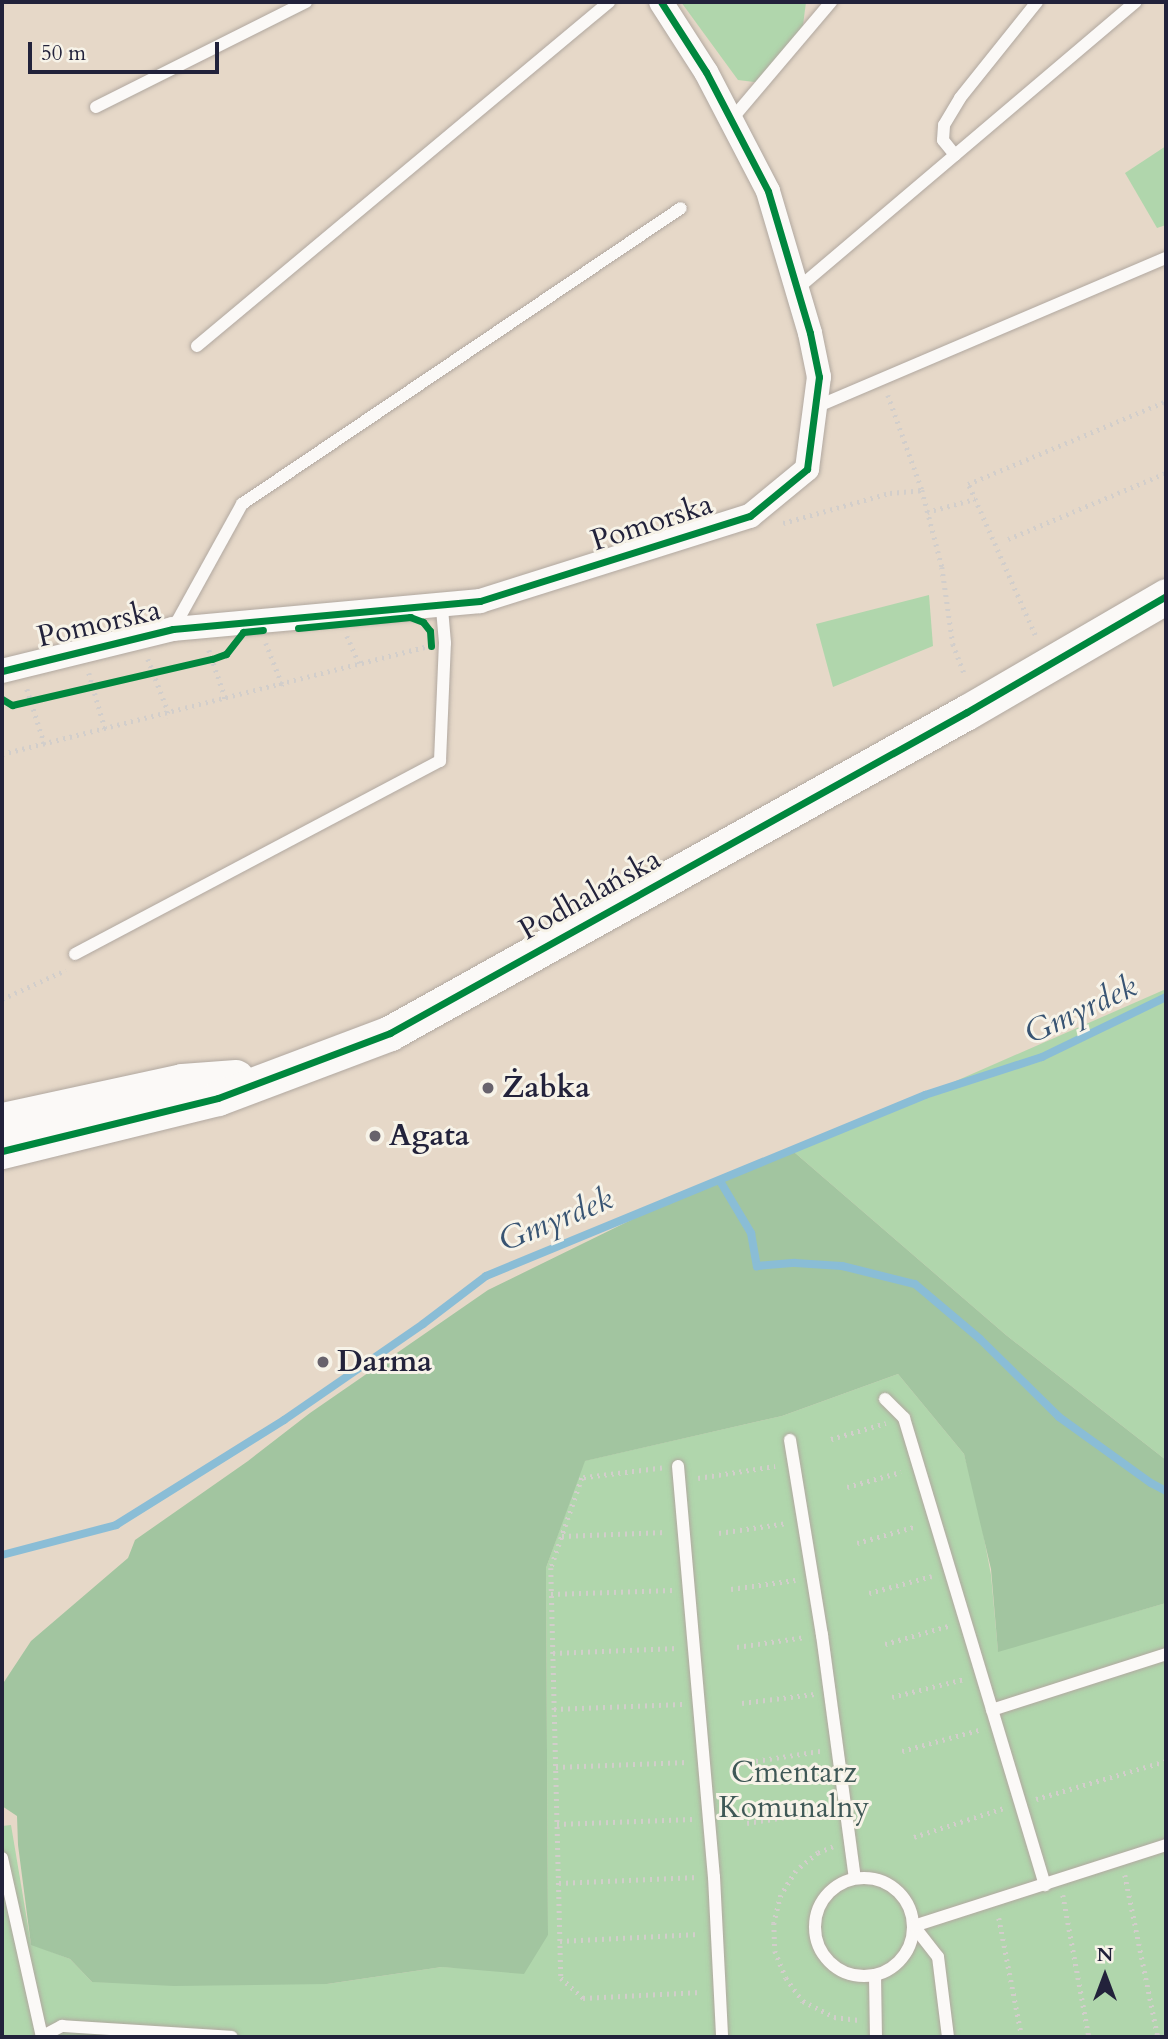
<!DOCTYPE html>
<html>
<head>
<meta charset="utf-8">
<style>
  body { margin:0 }
  #map { position:relative; width:1168px; height:2039px; overflow:hidden; background:#e6d8c8; font-family:Cardo,serif }
  div>[style] { position:absolute }
  [style*='--x'] { left:calc(var(--x)*1px); top:calc(var(--y)*1px); width:calc(var(--w)*1px); rotate:calc(var(--a)*1deg) }
  .green>* { inset:0; background:#b0d6ac }
  .forest>* { inset:0; background:#a2c5a0 }
  .stream>* { height:8px; margin:-4px; padding:0 4px; transform-origin:4px; border-radius:4px; background:#8abdd6 }
  .path>* { height:4.5px; margin-top:-2.25px; transform-origin:0; background:repeating-linear-gradient(90deg,#d2cecb 0 2px,transparent 0 7px) }
  .roads { filter:drop-shadow(0 0 2px #b1a8a0) drop-shadow(0 0 2px #b1a8a0) }
  .lane>* { height:12px; margin:-6px; padding:0 6px; transform-origin:6px; border-radius:6px; background:#fbf9f7 }
  .lane>.ring { margin:-6px; padding:0; box-sizing:content-box; background:none; border:12px solid #fbf9f7; border-radius:50% }
  .street>* { height:24px; margin:-12px; padding:0 12px; transform-origin:12px; border-radius:12px; background:#fbf9f7 }
  .secondary>* { height:35px; margin:-17.5px; padding:0 17.5px; transform-origin:17.5px; border-radius:17.5px; background:#fbf9f7 }
  .cycleway>* { height:7px; margin:-3.5px; padding:0 3.5px; transform-origin:3.5px; border-radius:3.5px; background:#00873e }
  .dots>* { width:19px; height:19px; translate:-50% -50%; box-sizing:border-box; border:4px solid #f7f3e8; border-radius:50% }
  span { translate:-50% -50%; white-space:nowrap; text-align:center; line-height:1.15; -webkit-text-stroke:6px #f7f3e8; paint-order:stroke }
  .street-label { font-size:30px; color:#22223b }
  .poi-label { font-size:30px; color:#22223b; font-weight:700 }
  .left { translate:0 -50%; text-align:left }
  .park-label { font-size:30px; color:#3f5856 }
  .water-label { font-size:32px; color:#385473; font-style:italic }
  .frame { position:absolute; inset:0; border:4px solid #22223b; pointer-events:none }
  .north { position:absolute; left:1070px; top:1941px; width:70px; height:70px; -webkit-text-stroke:5px #f7f3e8; paint-order:stroke; rotate:0deg; font-size:19px; font-weight:700; line-height:28px; text-align:center; color:#22223b }
  .north::after { content:''; display:block; margin:auto; width:24px; height:32px; background:#22223b; clip-path:polygon(50% 0,100% 100%,50% 72%,0 100%) }
  .scale { position:absolute; left:28px; top:42px; width:191px; height:32px; box-sizing:border-box; border:4px solid #22223b; border-top:0; padding-left:9px; font-size:21px; line-height:24px; white-space:nowrap; color:#22223b; -webkit-text-stroke:5px #f7f3e8; paint-order:stroke }
</style>
</head>
<body>
<div id="map">
  <div class="green">
    <div style="clip-path:polygon(681px 2px,806px 2px,802px 33px,762px 83px,738px 80px)"></div>
    <div style="clip-path:polygon(1166px 146px,1166px 225px,1157px 228px,1125px 173px)"></div>
    <div style="clip-path:polygon(929px 595px,933px 646px,833px 687px,816px 624px)"></div>
    <div style="clip-path:polygon(1166px 989px,1166px 1460px,1006px 1335px,794px 1152px)"></div>
    <div style="clip-path:polygon(898px 1374px,964px 1454px,978px 1506px,991px 1575px,998px 1651px,1166px 1603px,1166px 2037px,2px 2037px,2px 1826px,11px 1825px,31px 1944px,70px 1959px,92px 1982px,327px 1984px,442px 1967px,465px 1968px,548px 1935px,546px 1568px,584px 1461px,782px 1416px)"></div>
  </div>
  <div class="forest">
    <div style="clip-path:polygon(794px 1152px,1006px 1335px,1166px 1460px,1166px 1603px,998px 1652px,991px 1569px,964px 1454px,898px 1374px,782px 1416px,585px 1461px,546px 1568px,548px 1935px,524px 1974px,442px 1967px,327px 1984px,174px 1986px,92px 1982px,70px 1959px,31px 1945px,18px 1845px,17px 1816px,2px 1806px,2px 1685px,31px 1641px,128px 1558px,135px 1540px,248px 1461px,310px 1413px,488px 1290px,633px 1219px)"></div>
  </div>
  <div class="stream">
    <div style="--x:720;--y:1181;--w:61;--a:59.2"></div>
    <div style="--x:751;--y:1233;--w:34;--a:80"></div>
    <div style="--x:757;--y:1266;--w:38;--a:-5"></div>
    <div style="--x:795;--y:1263;--w:47;--a:3.7"></div>
    <div style="--x:842;--y:1266;--w:75;--a:13.9"></div>
    <div style="--x:915;--y:1284;--w:85;--a:40.2"></div>
    <div style="--x:980;--y:1339;--w:111;--a:44.6"></div>
    <div style="--x:1059;--y:1417;--w:113;--a:35.7"></div>
    <div style="--x:1151;--y:1483;--w:17;--a:28"></div>
    <div style="--x:2;--y:1555;--w:118;--a:-14.7"></div>
    <div style="--x:116;--y:1525;--w:198;--a:-32"></div>
    <div style="--x:284;--y:1420;--w:169;--a:-34.6"></div>
    <div style="--x:423;--y:1324;--w:79;--a:-37.3"></div>
    <div style="--x:486;--y:1276;--w:475;--a:-22.4"></div>
    <div style="--x:925;--y:1095;--w:123;--a:-18"></div>
    <div style="--x:1042;--y:1057;--w:138;--a:-25.8"></div>
  </div>
  <div class="path">
    <div style="--x:888;--y:395;--w:101;--a:70.3"></div>
    <div style="--x:927;--y:512;--w:50;--a:-15.2"></div>
    <div style="--x:783;--y:523;--w:111;--a:-15.7"></div>
    <div style="--x:890;--y:493;--w:32;--a:-5"></div>
    <div style="--x:922;--y:490;--w:80;--a:75.4"></div>
    <div style="--x:942;--y:567;--w:78;--a:81.9"></div>
    <div style="--x:953;--y:644;--w:31;--a:69"></div>
    <div style="--x:1008;--y:539;--w:171;--a:-22.7"></div>
    <div style="--x:1035;--y:635;--w:165;--a:-113.9"></div>
    <div style="--x:968;--y:484;--w:215;--a:-22.7"></div>
    <div style="--x:347;--y:636;--w:30;--a:66"></div>
    <div style="--x:266;--y:643;--w:44;--a:68.7"></div>
    <div style="--x:282;--y:684;--w:4;--a:104"></div>
    <div style="--x:209;--y:650;--w:50;--a:71.2"></div>
    <div style="--x:225;--y:697;--w:6;--a:99"></div>
    <div style="--x:148;--y:659;--w:56;--a:69"></div>
    <div style="--x:168;--y:711;--w:7;--a:106"></div>
    <div style="--x:89;--y:673;--w:61;--a:73.9"></div>
    <div style="--x:27;--y:689;--w:56;--a:72.2"></div>
    <div style="--x:44;--y:742;--w:6;--a:99"></div>
    <div style="--x:2;--y:754;--w:437;--a:-14.2"></div>
    <div style="--x:2;--y:999;--w:70;--a:-24.4"></div>
    <div style="--x:831;--y:1439;--w:57;--a:-16.2"></div>
    <div style="--x:662;--y:1468;--w:81;--a:172.9"></div>
    <div style="--x:582;--y:1478;--w:95;--a:109"></div>
    <div style="--x:551;--y:1568;--w:410;--a:88.6"></div>
    <div style="--x:561;--y:1978;--w:30;--a:42"></div>
    <div style="--x:583;--y:1998;--w:118;--a:-2.9"></div>
    <div style="--x:698;--y:1478;--w:78;--a:-8.9"></div>
    <div style="--x:847;--y:1487;--w:56;--a:-15.5"></div>
    <div style="--x:719;--y:1533;--w:69;--a:-8.4"></div>
    <div style="--x:562;--y:1536;--w:104;--a:-2.2"></div>
    <div style="--x:857;--y:1543;--w:62;--a:-15.8"></div>
    <div style="--x:731;--y:1589;--w:65;--a:-8"></div>
    <div style="--x:869;--y:1593;--w:65;--a:-15.1"></div>
    <div style="--x:551;--y:1594;--w:122;--a:-1.9"></div>
    <div style="--x:885;--y:1644;--w:66;--a:-15.9"></div>
    <div style="--x:737;--y:1647;--w:69;--a:-8.4"></div>
    <div style="--x:553;--y:1653;--w:125;--a:-2.3"></div>
    <div style="--x:892;--y:1697;--w:74;--a:-14"></div>
    <div style="--x:742;--y:1703;--w:73;--a:-7.1"></div>
    <div style="--x:554;--y:1709;--w:129;--a:-2.2"></div>
    <div style="--x:902;--y:1751;--w:80;--a:-15.3"></div>
    <div style="--x:742;--y:1763;--w:79;--a:-8.7"></div>
    <div style="--x:556;--y:1767;--w:132;--a:-2.2"></div>
    <div style="--x:1036;--y:1799;--w:135;--a:-16.3"></div>
    <div style="--x:747;--y:1823;--w:84;--a:-8.9"></div>
    <div style="--x:557;--y:1824;--w:136;--a:-2.1"></div>
    <div style="--x:914;--y:1837;--w:95;--a:-17.9"></div>
    <div style="--x:833;--y:1847;--w:16;--a:158"></div>
    <div style="--x:818;--y:1853;--w:28;--a:141"></div>
    <div style="--x:796;--y:1871;--w:28;--a:122"></div>
    <div style="--x:781;--y:1895;--w:29;--a:104"></div>
    <div style="--x:774;--y:1923;--w:28;--a:88"></div>
    <div style="--x:775;--y:1951;--w:29;--a:68"></div>
    <div style="--x:786;--y:1978;--w:29;--a:54"></div>
    <div style="--x:803;--y:2001;--w:35;--a:27"></div>
    <div style="--x:834;--y:2017;--w:25;--a:7"></div>
    <div style="--x:1125;--y:1875;--w:165;--a:78.5"></div>
    <div style="--x:559;--y:1883;--w:139;--a:-2.5"></div>
    <div style="--x:1063;--y:1895;--w:144;--a:79.6"></div>
    <div style="--x:999;--y:1918;--w:121;--a:79.1"></div>
    <div style="--x:560;--y:1941;--w:139;--a:-2.9"></div>
  </div>
  <div class="roads">
    <div class="lane">
      <div style="--x:96;--y:107;--w:235;--a:-26.6"></div>
      <div style="--x:731;--y:120;--w:155;--a:-49.7"></div>
      <div style="--x:955;--y:155;--w:19;--a:-129"></div>
      <div style="--x:943;--y:140;--w:15;--a:-86"></div>
      <div style="--x:944;--y:125;--w:31;--a:-59"></div>
      <div style="--x:960;--y:98;--w:123;--a:-51.3"></div>
      <div style="--x:797;--y:289;--w:444;--a:-40.3"></div>
      <div style="--x:197;--y:346;--w:537;--a:-39.86"></div>
      <div style="--x:816;--y:407;--w:380;--a:-23.1"></div>
      <div style="--x:173;--y:629;--w:143;--a:-61.1"></div>
      <div style="--x:242;--y:504;--w:529;--a:-33.99"></div>
      <div style="--x:75;--y:954;--w:413;--a:-27.9"></div>
      <div style="--x:440;--y:761;--w:118;--a:-87.6"></div>
      <div style="--x:445;--y:643;--w:38;--a:-95"></div>
      <div style="--x:885;--y:1399;--w:27;--a:45"></div>
      <div style="--x:904;--y:1418;--w:488;--a:73.2"></div>
      <div style="--x:790;--y:1440;--w:198;--a:80.7"></div>
      <div style="--x:822;--y:1635;--w:245;--a:82.3"></div>
      <div style="--x:678;--y:1466;--w:413;--a:85"></div>
      <div style="--x:714;--y:1877;--w:160;--a:87.1"></div>
      <div style="--x:992;--y:1710;--w:183;--a:-17.8"></div>
      <div style="--x:2;--y:1858;--w:183;--a:77.4"></div>
      <div class="ring" style="left:815px;top:1878px;width:86px;height:86px"></div>
      <div style="--x:875;--y:1975;--w:62;--a:89.1"></div>
      <div style="--x:41;--y:2037;--w:24;--a:-28"></div>
      <div style="--x:62;--y:2026;--w:170;--a:3.7"></div>
      <div style="--x:948;--y:2037;--w:81;--a:-97.1"></div>
      <div style="--x:938;--y:1957;--w:39;--a:-128"></div>
      <div style="--x:914;--y:1926;--w:265;--a:-17.8"></div>
    </div>
    <div class="street">
      <div style="--x:2;--y:671;--w:176;--a:-13.8"></div>
      <div style="--x:173;--y:629;--w:308;--a:-5.2"></div>
      <div style="--x:480;--y:601;--w:283;--a:-17.5"></div>
      <div style="--x:750;--y:516;--w:74;--a:-39.5"></div>
      <div style="--x:807;--y:469;--w:93;--a:-82.6"></div>
      <div style="--x:819;--y:377;--w:45;--a:-101.6"></div>
      <div style="--x:810;--y:333;--w:148;--a:-106.5"></div>
      <div style="--x:768;--y:191;--w:134;--a:-117.5"></div>
      <div style="--x:706;--y:72;--w:83;--a:-122.7"></div>
    </div>
    <div class="secondary">
      <div style="--x:2;--y:1120;--w:184;--a:-12.2"></div>
      <div style="--x:182;--y:1081;--w:54;--a:-4.2"></div>
      <div style="--x:2;--y:1151;--w:222;--a:-13.8"></div>
      <div style="--x:218;--y:1098;--w:184;--a:-20.7"></div>
      <div style="--x:390;--y:1033;--w:660;--a:-29.09"></div>
      <div style="--x:967;--y:712;--w:230;--a:-30.2"></div>
    </div>
  </div>
  <div class="cycleway">
    <div style="--x:298;--y:628;--w:113;--a:-5.6"></div>
    <div style="--x:410;--y:617;--w:14;--a:21"></div>
    <div style="--x:423;--y:622;--w:11;--a:52"></div>
    <div style="--x:430;--y:631;--w:15;--a:86"></div>
    <div style="--x:2;--y:671;--w:176;--a:-13.8"></div>
    <div style="--x:173;--y:629;--w:308;--a:-5.2"></div>
    <div style="--x:480;--y:601;--w:283;--a:-17.5"></div>
    <div style="--x:750;--y:516;--w:74;--a:-39.5"></div>
    <div style="--x:807;--y:469;--w:93;--a:-82.6"></div>
    <div style="--x:819;--y:377;--w:45;--a:-101.6"></div>
    <div style="--x:810;--y:333;--w:148;--a:-106.5"></div>
    <div style="--x:768;--y:191;--w:134;--a:-117.5"></div>
    <div style="--x:706;--y:72;--w:83;--a:-122.7"></div>
    <div style="--x:2;--y:699;--w:12;--a:31"></div>
    <div style="--x:12;--y:705;--w:205;--a:-13"></div>
    <div style="--x:212;--y:659;--w:15;--a:-20"></div>
    <div style="--x:226;--y:654;--w:28;--a:-52"></div>
    <div style="--x:243;--y:632;--w:20;--a:-6"></div>
    <div style="--x:2;--y:1151;--w:222;--a:-13.8"></div>
    <div style="--x:218;--y:1098;--w:184;--a:-20.7"></div>
    <div style="--x:390;--y:1033;--w:660;--a:-29.09"></div>
    <div style="--x:967;--y:712;--w:230;--a:-30.2"></div>
  </div>
  <div class="dots">
    <div style="left:488px;top:1088px;background:#67626c"></div>
    <div style="left:375px;top:1136px;background:#67626c"></div>
    <div style="left:323px;top:1362px;background:#67626c"></div>
  </div>
  <div class="street-label">
    <span style="left:652px;top:523px;rotate:-18deg">Pomorska</span>
    <span style="left:99px;top:624px;rotate:-13deg">Pomorska</span>
    <span style="left:590px;top:895px;rotate:-29deg">Podhalańska</span>
  </div>
  <div class="poi-label">
    <span class="left" style="left:502px;top:1088px">Żabka</span>
    <span class="left" style="left:389px;top:1136px">Agata</span>
    <span class="left" style="left:337px;top:1362px">Darma</span>
  </div>
  <div class="park-label">
    <span style="left:794px;top:1790px">Cmentarz<br>Komunalny</span>
  </div>
  <div class="water-label">
    <span style="left:1081px;top:1010px;rotate:-25deg">Gmyrdek</span>
    <span style="left:556px;top:1220px;rotate:-22deg">Gmyrdek</span>
  </div>
  <div class="frame"></div>
  <div class="north">N</div>
  <div class="scale">50 m</div>
</div>
</body>
</html>
